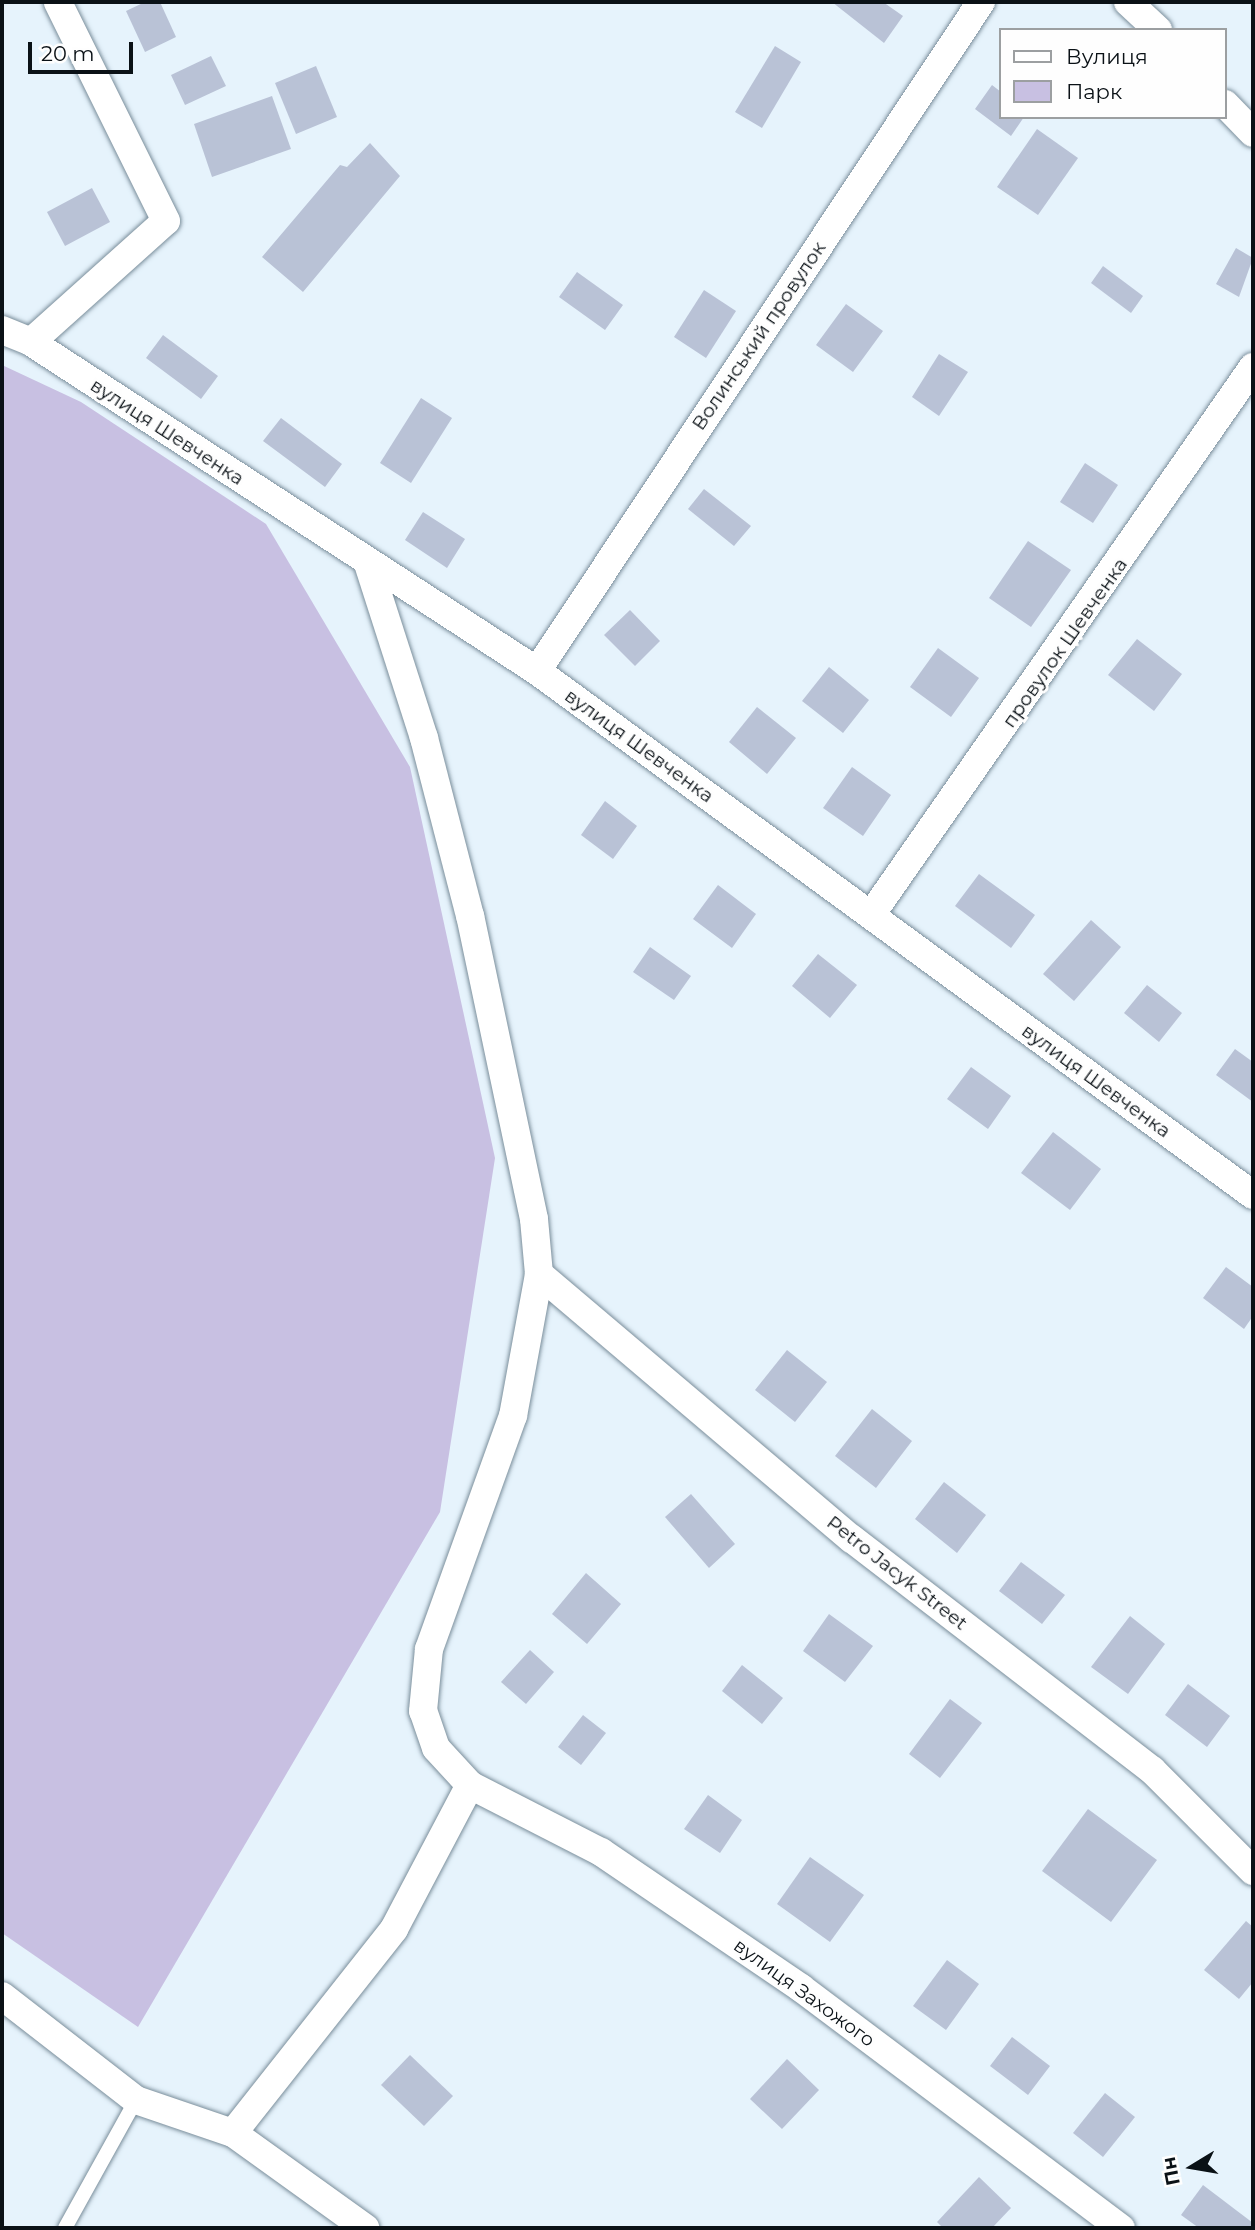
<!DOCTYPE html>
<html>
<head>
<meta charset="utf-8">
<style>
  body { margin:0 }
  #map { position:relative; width:1255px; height:2230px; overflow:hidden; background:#e6f3fc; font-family:Montserrat,sans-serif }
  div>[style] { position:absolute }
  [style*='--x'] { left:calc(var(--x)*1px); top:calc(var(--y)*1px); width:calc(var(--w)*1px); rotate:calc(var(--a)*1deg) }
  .green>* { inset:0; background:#c8c0e2 }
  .building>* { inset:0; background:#b9c2d6 }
  .roads { filter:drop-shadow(0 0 2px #7a8e9b) drop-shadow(0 0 2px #7a8e9b) }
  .service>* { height:14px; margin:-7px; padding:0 7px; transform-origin:7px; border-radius:7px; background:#fff }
  .minor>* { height:28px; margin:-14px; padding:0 14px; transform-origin:14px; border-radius:14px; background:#fff }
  span { translate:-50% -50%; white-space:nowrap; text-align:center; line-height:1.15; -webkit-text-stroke:6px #fefefe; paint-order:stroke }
  .street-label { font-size:19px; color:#0a1116 }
  .frame { position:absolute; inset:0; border:4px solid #0a1116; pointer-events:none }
  .legend { position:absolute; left:999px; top:28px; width:228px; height:91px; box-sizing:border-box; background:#fefefe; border:2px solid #9c9fa1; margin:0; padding:9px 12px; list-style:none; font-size:21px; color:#0a1116 }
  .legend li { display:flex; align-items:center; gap:14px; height:35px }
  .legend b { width:35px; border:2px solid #9c9fa1 }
  .north { position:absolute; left:1157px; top:2132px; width:70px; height:70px; -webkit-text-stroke:5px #fefefe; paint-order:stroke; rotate:259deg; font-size:19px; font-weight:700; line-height:28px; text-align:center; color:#0a1116 }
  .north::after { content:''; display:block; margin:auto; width:24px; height:32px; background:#0a1116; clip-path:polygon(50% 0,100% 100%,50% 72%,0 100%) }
  .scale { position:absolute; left:28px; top:42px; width:105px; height:32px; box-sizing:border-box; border:4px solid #0a1116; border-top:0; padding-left:9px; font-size:21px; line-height:24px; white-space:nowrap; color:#0a1116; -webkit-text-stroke:5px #fefefe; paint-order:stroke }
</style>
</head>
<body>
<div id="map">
  <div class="green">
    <div style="clip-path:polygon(2px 365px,81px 402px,266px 524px,410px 767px,495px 1158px,440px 1512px,138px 2027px,2px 1933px)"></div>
  </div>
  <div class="building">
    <div style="clip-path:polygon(145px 2px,160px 2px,176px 37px,145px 52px,126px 11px)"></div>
    <div style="clip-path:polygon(832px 2px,883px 2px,903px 16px,884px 43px)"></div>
    <div style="clip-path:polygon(775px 46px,801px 62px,762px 128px,735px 112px)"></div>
    <div style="clip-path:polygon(211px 56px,226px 86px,185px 105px,171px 75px)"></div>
    <div style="clip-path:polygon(316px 66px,337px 117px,296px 134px,275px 83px)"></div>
    <div style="clip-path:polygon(992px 85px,1001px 92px,1001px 117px,1024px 117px,1011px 136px,975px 109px)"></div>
    <div style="clip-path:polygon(272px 96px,291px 149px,212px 177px,194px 124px)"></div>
    <div style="clip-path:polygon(1037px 129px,1078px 158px,1038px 215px,997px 187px)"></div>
    <div style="clip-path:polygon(370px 143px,400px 176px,303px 292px,262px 257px,340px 165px,347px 167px)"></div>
    <div style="clip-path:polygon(92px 188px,110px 222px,65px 246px,47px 212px)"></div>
    <div style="clip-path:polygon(1236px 248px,1253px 258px,1239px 297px,1216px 284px)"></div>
    <div style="clip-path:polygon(1103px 266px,1143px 296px,1131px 313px,1091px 283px)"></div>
    <div style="clip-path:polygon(577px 272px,623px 305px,605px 330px,559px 297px)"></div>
    <div style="clip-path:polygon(704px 290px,736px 311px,706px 358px,674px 337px)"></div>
    <div style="clip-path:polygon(846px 304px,883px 331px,853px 372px,816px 345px)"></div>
    <div style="clip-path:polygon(163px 335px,218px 376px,201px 399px,146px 358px)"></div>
    <div style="clip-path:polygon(939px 354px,968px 372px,939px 416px,912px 397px)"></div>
    <div style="clip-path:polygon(421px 398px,452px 418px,411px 483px,380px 463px)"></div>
    <div style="clip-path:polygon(281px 418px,342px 464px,325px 487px,263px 441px)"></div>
    <div style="clip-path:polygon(1085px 463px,1118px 485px,1093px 523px,1060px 502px)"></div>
    <div style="clip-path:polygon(704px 489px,751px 526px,734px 546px,688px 509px)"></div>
    <div style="clip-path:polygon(423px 512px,465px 539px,447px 568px,405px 540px)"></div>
    <div style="clip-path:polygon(1028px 541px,1071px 570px,1031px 627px,989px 598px)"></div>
    <div style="clip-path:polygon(630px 610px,660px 641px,635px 666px,604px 635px)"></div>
    <div style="clip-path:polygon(1137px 639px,1182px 674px,1154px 711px,1108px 675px)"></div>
    <div style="clip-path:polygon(938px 648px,979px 678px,951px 717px,910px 687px)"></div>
    <div style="clip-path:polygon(829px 667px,869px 700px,843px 733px,802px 701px)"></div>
    <div style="clip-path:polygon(757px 707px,796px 738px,767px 774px,729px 742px)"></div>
    <div style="clip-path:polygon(852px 767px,891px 795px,863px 836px,823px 808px)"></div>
    <div style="clip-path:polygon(605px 801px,637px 826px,613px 859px,581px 835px)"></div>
    <div style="clip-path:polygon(979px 874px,1035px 915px,1011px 948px,955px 906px)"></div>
    <div style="clip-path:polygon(718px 885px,756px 914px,732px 948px,693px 919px)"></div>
    <div style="clip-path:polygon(1091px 920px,1121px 947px,1074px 1001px,1043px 974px)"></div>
    <div style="clip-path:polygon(650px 947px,691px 976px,674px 1000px,633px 972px)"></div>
    <div style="clip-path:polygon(818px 954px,857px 985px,830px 1018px,792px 986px)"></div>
    <div style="clip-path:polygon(1147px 985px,1182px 1013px,1159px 1042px,1124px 1013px)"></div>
    <div style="clip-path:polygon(1235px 1049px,1253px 1062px,1253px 1102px,1216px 1075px)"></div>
    <div style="clip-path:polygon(971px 1067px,1011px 1096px,988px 1129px,947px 1099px)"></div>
    <div style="clip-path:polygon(1053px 1132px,1101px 1169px,1070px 1210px,1021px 1173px)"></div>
    <div style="clip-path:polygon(1226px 1267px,1253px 1287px,1253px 1316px,1244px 1329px,1203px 1298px)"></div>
    <div style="clip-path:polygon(787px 1350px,827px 1382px,795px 1422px,755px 1390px)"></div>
    <div style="clip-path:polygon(872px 1409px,912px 1441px,876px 1488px,835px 1456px)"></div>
    <div style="clip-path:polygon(944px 1482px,986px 1515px,957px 1553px,915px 1519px)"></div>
    <div style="clip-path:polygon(691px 1494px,735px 1544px,709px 1568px,665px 1517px)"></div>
    <div style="clip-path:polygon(1021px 1562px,1065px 1595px,1042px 1624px,999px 1591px)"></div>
    <div style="clip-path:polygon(586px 1573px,621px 1604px,587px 1644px,552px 1614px)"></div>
    <div style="clip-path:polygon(829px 1614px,873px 1646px,845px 1682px,803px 1651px)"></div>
    <div style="clip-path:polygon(1130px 1616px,1165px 1644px,1128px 1694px,1091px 1667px)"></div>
    <div style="clip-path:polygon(530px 1650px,554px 1672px,526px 1704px,501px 1682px)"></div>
    <div style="clip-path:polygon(742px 1665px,783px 1698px,762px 1724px,722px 1691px)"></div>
    <div style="clip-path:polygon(1188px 1684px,1230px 1716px,1207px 1747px,1165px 1715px)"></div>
    <div style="clip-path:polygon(950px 1699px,982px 1723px,940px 1778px,909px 1754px)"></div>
    <div style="clip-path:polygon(583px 1715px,606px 1733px,581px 1765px,558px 1747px)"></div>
    <div style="clip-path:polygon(708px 1795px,742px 1820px,720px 1853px,684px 1829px)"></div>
    <div style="clip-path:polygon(1088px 1809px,1157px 1860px,1111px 1922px,1042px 1871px)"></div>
    <div style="clip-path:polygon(810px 1857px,864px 1895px,830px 1942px,777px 1904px)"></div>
    <div style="clip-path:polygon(1246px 1921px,1253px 1927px,1253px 1982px,1239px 1999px,1204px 1970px)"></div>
    <div style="clip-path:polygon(947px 1960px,979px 1984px,946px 2030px,913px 2006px)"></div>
    <div style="clip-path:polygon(1012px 2037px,1050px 2066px,1028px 2095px,990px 2066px)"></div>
    <div style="clip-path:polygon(410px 2055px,453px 2096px,424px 2126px,381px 2085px)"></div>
    <div style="clip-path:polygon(787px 2059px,819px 2090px,782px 2129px,750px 2099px)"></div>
    <div style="clip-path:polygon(1105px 2093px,1135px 2117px,1103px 2157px,1073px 2133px)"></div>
    <div style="clip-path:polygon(979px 2177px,1011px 2208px,992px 2228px,943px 2228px,937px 2222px)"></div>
    <div style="clip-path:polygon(1203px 2185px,1253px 2223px,1253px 2228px,1199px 2228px,1181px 2215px)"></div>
  </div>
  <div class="roads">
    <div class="service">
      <div style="--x:65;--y:2228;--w:146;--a:-61"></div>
    </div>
    <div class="minor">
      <div style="--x:1128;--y:2;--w:41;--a:43"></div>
      <div style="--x:1225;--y:104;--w:40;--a:46"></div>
      <div style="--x:2;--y:330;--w:31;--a:22"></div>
      <div style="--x:31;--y:342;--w:604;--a:33.03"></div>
      <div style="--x:537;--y:671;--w:887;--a:36.2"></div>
      <div style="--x:31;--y:342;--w:181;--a:-41.9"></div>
      <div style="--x:166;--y:221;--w:244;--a:-116.3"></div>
      <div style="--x:537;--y:671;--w:803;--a:-56.43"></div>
      <div style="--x:871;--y:915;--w:668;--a:-55.12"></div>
      <div style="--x:539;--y:1274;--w:410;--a:40.3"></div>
      <div style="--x:852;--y:1539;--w:379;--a:37.6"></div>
      <div style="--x:1152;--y:1770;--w:143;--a:45"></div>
      <div style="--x:470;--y:1785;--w:147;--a:27.1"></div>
      <div style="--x:601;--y:1852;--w:242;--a:34.2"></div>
      <div style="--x:801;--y:1988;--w:400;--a:36.9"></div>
      <div style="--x:2;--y:1996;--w:170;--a:37.8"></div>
      <div style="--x:136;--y:2100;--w:102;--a:18.8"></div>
      <div style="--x:233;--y:2133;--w:163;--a:35.7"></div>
      <div style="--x:233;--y:2133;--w:260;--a:-51.7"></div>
      <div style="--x:394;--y:1929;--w:163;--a:-62.2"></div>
      <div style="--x:470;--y:1785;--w:50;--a:-132.6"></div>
      <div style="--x:436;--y:1748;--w:39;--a:-109"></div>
      <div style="--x:423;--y:1711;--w:62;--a:-84.5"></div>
      <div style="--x:429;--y:1649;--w:248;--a:-70.2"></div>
      <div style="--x:513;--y:1416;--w:144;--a:-79.6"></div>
      <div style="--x:539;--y:1274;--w:55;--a:-95.2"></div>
      <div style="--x:534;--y:1219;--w:310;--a:-101.9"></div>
      <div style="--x:470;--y:916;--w:184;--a:-104.5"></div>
      <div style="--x:424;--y:738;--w:183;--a:-107.8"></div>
    </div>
  </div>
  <div class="street-label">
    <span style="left:759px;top:336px;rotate:-56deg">Волинський провулок</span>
    <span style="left:167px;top:432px;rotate:33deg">вулиця Шевченка</span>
    <span style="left:1065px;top:643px;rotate:-55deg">провулок Шевченка</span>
    <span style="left:639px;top:746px;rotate:36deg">вулиця Шевченка</span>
    <span style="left:1096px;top:1081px;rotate:36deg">вулиця Шевченка</span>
    <span style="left:897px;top:1573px;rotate:38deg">Petro Jacyk Street</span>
    <span style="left:804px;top:1993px;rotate:36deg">вулиця Захожого</span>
  </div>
  <div class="frame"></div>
  <ul class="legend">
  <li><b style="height:9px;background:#fff"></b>Вулиця</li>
  <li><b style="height:19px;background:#c8c0e2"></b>Парк</li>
  </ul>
  <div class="north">Пн</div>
  <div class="scale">20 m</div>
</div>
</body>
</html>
